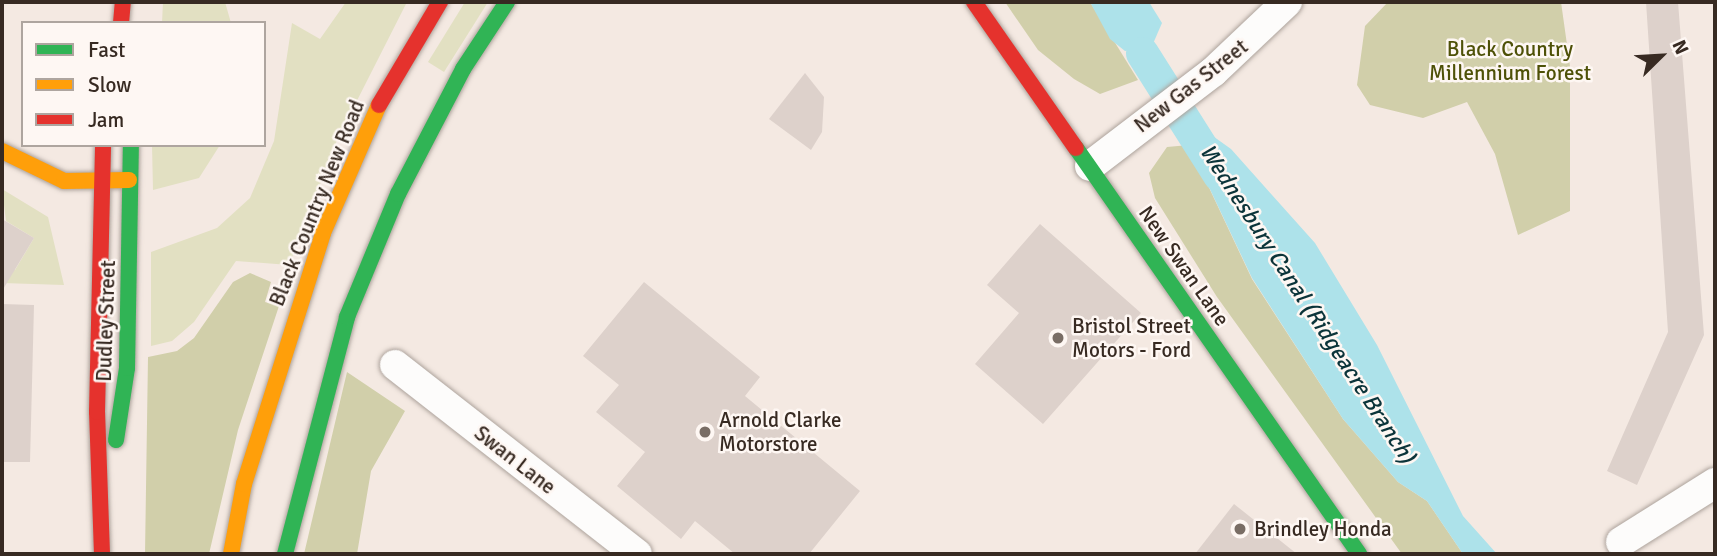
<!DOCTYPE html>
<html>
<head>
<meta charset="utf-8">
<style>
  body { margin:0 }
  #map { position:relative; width:1717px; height:556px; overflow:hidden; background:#f4e9e2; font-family:Signika,sans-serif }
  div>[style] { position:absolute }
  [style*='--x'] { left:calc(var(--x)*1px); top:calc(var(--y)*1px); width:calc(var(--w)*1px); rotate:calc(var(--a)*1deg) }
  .green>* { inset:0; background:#e2e0c2 }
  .forest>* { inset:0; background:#d1cfaa }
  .water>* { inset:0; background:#ade2ea }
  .canal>* { height:33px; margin:-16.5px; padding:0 16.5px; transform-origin:16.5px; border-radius:16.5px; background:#ade2ea }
  .building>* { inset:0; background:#ddd1cb }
  .roads { filter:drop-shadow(0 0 2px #ada39c) drop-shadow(0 0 2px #ada39c) }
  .street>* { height:30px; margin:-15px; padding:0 15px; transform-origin:15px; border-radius:15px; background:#fdfcfb }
  .fast>* { height:16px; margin:-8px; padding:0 8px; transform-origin:8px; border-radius:8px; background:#30b455 }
  .slow>* { height:16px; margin:-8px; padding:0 8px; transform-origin:8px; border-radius:8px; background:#ff9f0a }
  .jam>* { height:16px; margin:-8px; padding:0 8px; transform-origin:8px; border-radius:8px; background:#e5322d }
  .dots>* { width:19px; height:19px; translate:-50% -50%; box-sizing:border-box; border:4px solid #fef7f3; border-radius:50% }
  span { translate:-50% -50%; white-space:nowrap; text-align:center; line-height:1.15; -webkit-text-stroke:5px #fef7f3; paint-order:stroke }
  .park-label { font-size:21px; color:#4e5107 }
  .street-label { font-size:21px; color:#372a22 }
  .poi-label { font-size:21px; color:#372a22 }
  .left { translate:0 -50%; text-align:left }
  .water-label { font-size:23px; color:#0b343a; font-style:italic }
  .frame { position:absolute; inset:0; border:4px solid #372a22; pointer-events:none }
  .legend { position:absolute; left:21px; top:21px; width:245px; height:126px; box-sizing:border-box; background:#fef7f3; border:2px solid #aea59f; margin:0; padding:9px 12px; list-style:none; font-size:21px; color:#372a22 }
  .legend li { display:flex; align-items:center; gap:14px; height:35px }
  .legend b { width:35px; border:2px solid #aea59f }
  .north { position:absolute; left:1626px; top:21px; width:70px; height:70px; -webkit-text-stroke:5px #fef7f3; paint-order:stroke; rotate:66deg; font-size:19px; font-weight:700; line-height:28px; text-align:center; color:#372a22 }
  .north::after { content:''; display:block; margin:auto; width:24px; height:32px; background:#372a22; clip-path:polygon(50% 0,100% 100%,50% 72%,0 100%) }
</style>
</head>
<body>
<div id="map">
  <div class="green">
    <div style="clip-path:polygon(163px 2px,225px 2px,231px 23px,162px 23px)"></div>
    <div style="clip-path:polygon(346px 2px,407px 2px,337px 140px,289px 265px,236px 261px,194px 322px,172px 341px,151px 346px,151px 252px,217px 228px,250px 198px,274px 141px,292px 23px,320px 39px)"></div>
    <div style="clip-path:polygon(465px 2px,488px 2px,444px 72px,428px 62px)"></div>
    <div style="clip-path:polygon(152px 145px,220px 145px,199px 178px,153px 190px)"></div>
    <div style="clip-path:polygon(2px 189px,48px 217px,64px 285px,2px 283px,2px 262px,15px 270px,34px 238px,6px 221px)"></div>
  </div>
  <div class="forest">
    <div style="clip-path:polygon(1005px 2px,1090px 2px,1138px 80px,1100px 94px,1074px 79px,1038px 50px)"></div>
    <div style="clip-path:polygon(1388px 2px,1561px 2px,1570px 66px,1570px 211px,1518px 235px,1495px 154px,1467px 102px,1423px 118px,1370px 105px,1357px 85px,1365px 26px)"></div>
    <div style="clip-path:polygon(1189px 145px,1252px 279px,1343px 419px,1398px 482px,1427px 501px,1463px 554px,1402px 554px,1217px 297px,1155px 198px,1149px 173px,1167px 147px)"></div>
    <div style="clip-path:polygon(250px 273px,271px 282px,265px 302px,279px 306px,238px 430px,209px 554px,145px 554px,148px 357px,177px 351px,194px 338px,233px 282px)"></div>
    <div style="clip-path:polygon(347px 372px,405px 411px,371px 471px,357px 554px,304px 554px)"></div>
  </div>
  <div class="water">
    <div style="clip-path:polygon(1090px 2px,1149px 2px,1162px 23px,1152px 46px,1125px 51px,1110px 39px)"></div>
    <div style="clip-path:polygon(1203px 129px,1231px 149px,1315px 243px,1377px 345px,1463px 516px,1497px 554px,1463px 554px,1427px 501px,1398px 482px,1343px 419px,1252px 278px,1189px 145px)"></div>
  </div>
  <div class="canal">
    <div style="--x:1142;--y:53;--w:144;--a:57.7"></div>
  </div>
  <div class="building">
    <div style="clip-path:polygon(1646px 2px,1678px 2px,1704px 335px,1637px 485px,1607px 471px,1668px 332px)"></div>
    <div style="clip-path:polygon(805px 73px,824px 97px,822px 132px,811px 150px,769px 119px)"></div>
    <div style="clip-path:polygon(2px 219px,34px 238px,2px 291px)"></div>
    <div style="clip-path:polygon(1040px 224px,1141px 313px,1043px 424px,975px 364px,1019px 313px,987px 285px)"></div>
    <div style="clip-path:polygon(644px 282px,760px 377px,745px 396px,860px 491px,809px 554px,735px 554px,695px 521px,681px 539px,617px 486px,645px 452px,596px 412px,619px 385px,583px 356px)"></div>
    <div style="clip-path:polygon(2px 304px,34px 305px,30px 462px,2px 462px)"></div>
    <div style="clip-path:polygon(1234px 504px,1297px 554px,1195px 554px)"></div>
  </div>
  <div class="roads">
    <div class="street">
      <div style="--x:1090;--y:166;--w:155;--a:-37.4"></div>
      <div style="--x:1213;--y:72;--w:102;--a:-43.4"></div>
      <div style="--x:395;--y:365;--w:307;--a:38"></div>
      <div style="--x:1621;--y:542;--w:111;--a:-32.1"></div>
    </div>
    <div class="fast">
      <div style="--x:1076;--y:148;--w:495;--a:55.1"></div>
      <div style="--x:116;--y:440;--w:73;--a:-81.3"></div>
      <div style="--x:127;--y:368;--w:223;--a:-89"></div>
      <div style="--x:285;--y:554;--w:245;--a:-75.3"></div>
      <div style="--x:347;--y:317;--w:133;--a:-67.5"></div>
      <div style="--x:398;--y:194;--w:141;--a:-62.5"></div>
      <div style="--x:463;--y:69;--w:80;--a:-56.7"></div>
    </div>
    <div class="slow">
      <div style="--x:2;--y:151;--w:69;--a:25.8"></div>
      <div style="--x:64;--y:181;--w:65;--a:-0.9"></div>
      <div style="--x:231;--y:554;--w:71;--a:-79.5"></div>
      <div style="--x:244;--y:484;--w:263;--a:-72.5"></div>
      <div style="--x:323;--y:233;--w:140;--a:-66.4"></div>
    </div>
    <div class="jam">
      <div style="--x:974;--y:2;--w:178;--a:55.1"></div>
      <div style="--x:121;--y:23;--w:21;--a:-85"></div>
      <div style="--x:379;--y:105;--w:120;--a:-59.4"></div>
      <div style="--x:102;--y:554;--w:142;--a:-92"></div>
      <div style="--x:97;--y:412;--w:267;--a:-88.7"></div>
    </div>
  </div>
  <div class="dots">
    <div style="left:1058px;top:338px;background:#796d65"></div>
    <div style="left:705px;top:432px;background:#796d65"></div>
    <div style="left:1240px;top:529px;background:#796d65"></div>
  </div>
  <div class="park-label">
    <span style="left:1510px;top:61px">Black Country<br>Millennium Forest</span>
  </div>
  <div class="street-label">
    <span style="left:1191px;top:86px;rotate:-38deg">New Gas Street</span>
    <span style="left:317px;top:203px;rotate:-68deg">Black Country New Road</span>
    <span style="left:1184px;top:266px;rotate:55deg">New Swan Lane</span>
    <span style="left:106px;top:321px;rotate:-88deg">Dudley Street</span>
    <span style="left:515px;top:460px;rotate:38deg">Swan Lane</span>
  </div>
  <div class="poi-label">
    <span class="left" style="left:1072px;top:338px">Bristol Street<br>Motors - Ford</span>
    <span class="left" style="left:719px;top:432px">Arnold Clarke<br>Motorstore</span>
    <span class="left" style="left:1254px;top:529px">Brindley Honda</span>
  </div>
  <div class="water-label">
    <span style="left:1307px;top:304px;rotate:57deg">Wednesbury Canal (Ridgeacre Branch)</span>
  </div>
  <div class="frame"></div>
  <ul class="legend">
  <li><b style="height:9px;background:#30b455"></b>Fast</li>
  <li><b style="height:9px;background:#ff9f0a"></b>Slow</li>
  <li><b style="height:9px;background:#e5322d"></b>Jam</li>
  </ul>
  <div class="north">N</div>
</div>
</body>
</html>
